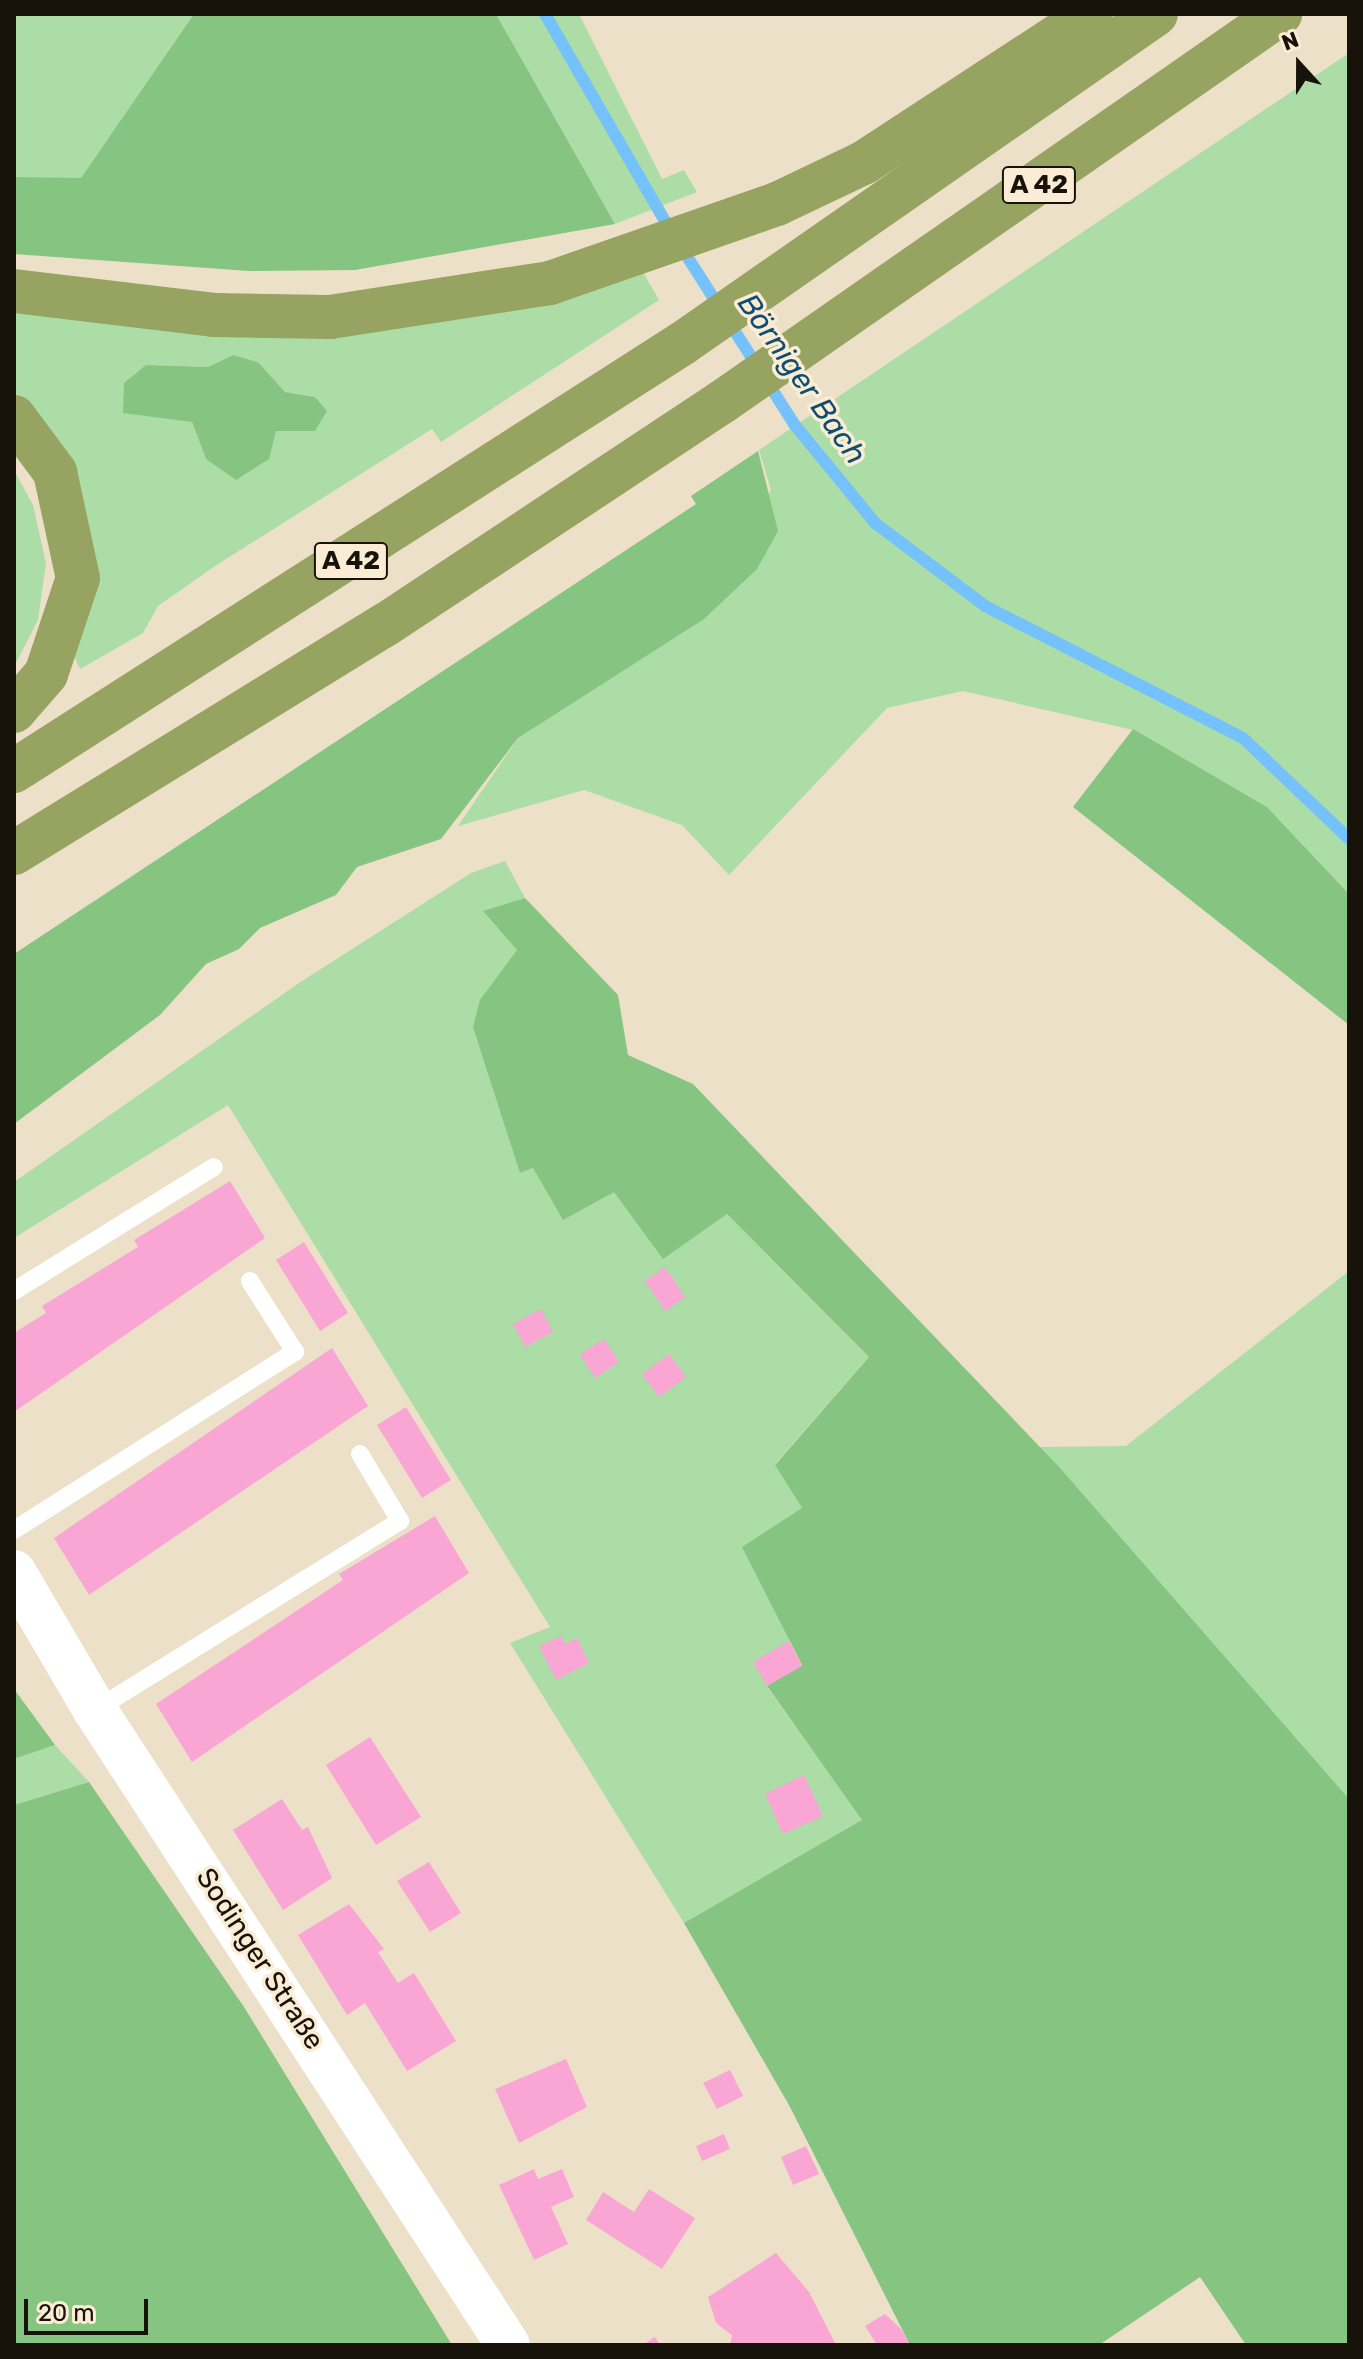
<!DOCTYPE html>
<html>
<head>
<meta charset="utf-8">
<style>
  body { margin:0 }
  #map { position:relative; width:1363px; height:2359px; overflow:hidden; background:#ede0c8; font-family:Rubik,sans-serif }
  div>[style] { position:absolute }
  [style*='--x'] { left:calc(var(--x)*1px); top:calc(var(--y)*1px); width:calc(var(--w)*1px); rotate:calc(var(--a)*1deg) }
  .green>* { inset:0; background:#acdda7 }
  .forest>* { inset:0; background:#86c481 }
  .stream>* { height:12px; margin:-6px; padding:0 6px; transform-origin:6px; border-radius:6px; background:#74c1fb }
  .building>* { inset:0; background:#f9a6d5 }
  .lane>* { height:18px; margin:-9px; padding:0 9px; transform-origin:9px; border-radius:9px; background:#fff }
  .secondary>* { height:44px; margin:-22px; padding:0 22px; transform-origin:22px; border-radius:22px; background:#fff }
  .highway>* { height:44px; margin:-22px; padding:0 22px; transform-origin:22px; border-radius:22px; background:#96a361 }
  span { translate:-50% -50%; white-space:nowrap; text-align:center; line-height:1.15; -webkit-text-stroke:7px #fbedd5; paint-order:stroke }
  .shield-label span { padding:2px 6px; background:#fbedd5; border:2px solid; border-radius:6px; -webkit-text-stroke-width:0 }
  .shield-label { font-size:26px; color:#17130a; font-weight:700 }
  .street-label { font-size:28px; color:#17130a }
  .water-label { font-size:30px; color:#114c71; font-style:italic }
  .frame { position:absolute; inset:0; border:16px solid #17130a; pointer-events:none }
  .north { position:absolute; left:1259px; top:24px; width:80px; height:80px; -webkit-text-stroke:6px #fbedd5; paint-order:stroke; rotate:339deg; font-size:22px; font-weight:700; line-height:32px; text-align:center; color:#17130a }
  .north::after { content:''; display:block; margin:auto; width:28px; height:36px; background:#17130a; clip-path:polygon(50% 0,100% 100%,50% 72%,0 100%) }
  .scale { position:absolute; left:24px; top:2299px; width:124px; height:36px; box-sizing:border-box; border:4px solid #17130a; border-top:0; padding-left:10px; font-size:24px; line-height:28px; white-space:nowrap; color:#17130a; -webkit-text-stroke:6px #fbedd5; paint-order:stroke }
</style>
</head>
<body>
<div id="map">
  <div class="green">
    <div style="clip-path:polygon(14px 14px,194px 14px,81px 179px,14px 177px)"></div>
    <div style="clip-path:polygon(496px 14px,579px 14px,662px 179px,684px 170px,697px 192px,615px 224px)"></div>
    <div style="clip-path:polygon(1349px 53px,1349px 894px,1267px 807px,1133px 730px,963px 691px,887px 708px,729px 875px,682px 825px,584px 790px,458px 826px,518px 738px,650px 652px,771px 490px,759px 450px)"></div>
    <div style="clip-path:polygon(evenodd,643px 272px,659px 300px,441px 442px,432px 429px,215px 566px,158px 606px,143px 633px,80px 669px,74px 656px,90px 609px,94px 552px,87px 517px,76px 483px,14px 394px,14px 304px,88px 313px,643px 272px,233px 355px,258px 362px,285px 392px,315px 397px,314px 431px,276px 431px,206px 459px,192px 422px,161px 412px,146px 365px,208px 367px,233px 355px)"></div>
    <div style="clip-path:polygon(14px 470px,33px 505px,46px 563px,38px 620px,14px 667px)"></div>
    <div style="clip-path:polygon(505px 861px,525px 898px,484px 912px,517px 950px,502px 973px,520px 1173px,533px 1168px,727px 1214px,869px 1357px,775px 1464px,802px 1508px,789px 1641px,802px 1666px,767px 1687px,863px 1820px,684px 1923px,510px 1643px,550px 1627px,228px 1105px,14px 1238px,14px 1182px,299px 983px,471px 873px)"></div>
    <div style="clip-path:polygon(1349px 1271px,1349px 1799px,1036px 1447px,1126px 1446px)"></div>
    <div style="clip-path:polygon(55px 1745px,89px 1782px,14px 1805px,14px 1759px)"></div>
  </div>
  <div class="forest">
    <div style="clip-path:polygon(194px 14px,496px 14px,615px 224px,355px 270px,249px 271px,14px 254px,14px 177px,81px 178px)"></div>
    <div style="clip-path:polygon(233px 355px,258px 362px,285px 392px,315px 397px,327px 411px,315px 431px,276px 431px,269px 459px,236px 480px,206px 459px,192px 422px,123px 413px,124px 383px,146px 365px,208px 367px)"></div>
    <div style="clip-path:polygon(758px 451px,778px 531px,757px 569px,704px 619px,518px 738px,441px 839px,357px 867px,336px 895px,260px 928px,239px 949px,206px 964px,160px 1015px,14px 1124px,14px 954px,696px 504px,691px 496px)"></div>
    <div style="clip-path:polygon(1133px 729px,1267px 807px,1349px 894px,1349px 1025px,1073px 807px)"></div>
    <div style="clip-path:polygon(525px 898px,618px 995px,628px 1055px,693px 1084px,1060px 1468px,1349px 1799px,1349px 2345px,1246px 2345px,1200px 2277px,1099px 2345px,910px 2345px,789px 2105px,684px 1923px,862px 1820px,767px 1686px,802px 1665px,742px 1547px,802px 1508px,775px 1465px,869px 1357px,727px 1214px,663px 1259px,614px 1192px,563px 1220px,533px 1168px,520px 1173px,473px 1027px,480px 1000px,517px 950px,483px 911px)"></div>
    <div style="clip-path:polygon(14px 1689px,55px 1745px,14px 1759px)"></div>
    <div style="clip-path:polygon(89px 1782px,244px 2007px,452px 2345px,14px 2345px,14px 1805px)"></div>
  </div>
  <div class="stream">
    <div style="--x:545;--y:14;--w:251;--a:59.9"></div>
    <div style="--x:681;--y:247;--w:210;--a:57.4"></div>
    <div style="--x:794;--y:424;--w:128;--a:50.7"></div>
    <div style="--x:875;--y:523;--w:138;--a:37"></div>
    <div style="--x:985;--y:606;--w:290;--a:27.1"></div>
    <div style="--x:1243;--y:738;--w:146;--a:43.6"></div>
  </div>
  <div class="building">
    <div style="clip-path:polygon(230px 1181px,265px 1238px,14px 1412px,14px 1333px,46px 1313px,42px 1306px,138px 1247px,134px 1240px)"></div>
    <div style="clip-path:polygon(304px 1242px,348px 1313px,320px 1331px,276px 1260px)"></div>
    <div style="clip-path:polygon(665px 1267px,685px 1297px,665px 1311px,645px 1281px)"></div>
    <div style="clip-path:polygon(541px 1309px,553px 1332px,525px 1347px,513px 1324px)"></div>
    <div style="clip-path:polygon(604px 1339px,619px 1362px,595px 1378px,580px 1354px)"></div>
    <div style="clip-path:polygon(332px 1348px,368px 1406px,89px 1595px,54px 1538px)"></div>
    <div style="clip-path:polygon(669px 1354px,686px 1377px,659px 1397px,642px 1374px)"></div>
    <div style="clip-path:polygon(406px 1407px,451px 1480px,422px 1498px,377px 1425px)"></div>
    <div style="clip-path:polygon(435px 1516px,469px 1573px,192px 1762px,156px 1704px,343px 1580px,339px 1574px)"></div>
    <div style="clip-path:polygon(561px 1636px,565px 1644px,577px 1638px,589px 1663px,556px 1680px,539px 1646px)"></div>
    <div style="clip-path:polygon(789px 1641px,802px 1666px,767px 1686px,753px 1662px)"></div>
    <div style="clip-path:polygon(370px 1737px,421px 1817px,376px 1845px,326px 1765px)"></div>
    <div style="clip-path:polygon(804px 1775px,823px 1816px,783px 1834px,765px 1794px)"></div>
    <div style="clip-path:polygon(282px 1799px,302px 1830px,308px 1827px,332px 1878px,283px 1910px,233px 1830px)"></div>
    <div style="clip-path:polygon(429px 1862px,461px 1913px,430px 1932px,397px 1881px)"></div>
    <div style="clip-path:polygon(349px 1904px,384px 1949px,378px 1952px,398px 1983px,414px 1973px,456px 2041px,407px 2071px,365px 2003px,347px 2015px,298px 1935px)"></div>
    <div style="clip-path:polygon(566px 2059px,587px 2107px,519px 2143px,495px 2089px)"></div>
    <div style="clip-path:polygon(730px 2070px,743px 2096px,717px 2109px,703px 2083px)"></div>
    <div style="clip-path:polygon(724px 2134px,730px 2149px,702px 2161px,696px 2146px)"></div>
    <div style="clip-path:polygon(806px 2146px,819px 2174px,793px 2185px,781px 2157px)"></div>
    <div style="clip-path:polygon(534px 2169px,538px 2179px,562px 2169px,574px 2197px,551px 2207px,568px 2244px,534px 2260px,499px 2185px)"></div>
    <div style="clip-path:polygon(649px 2189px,695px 2218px,662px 2269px,586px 2220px,603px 2192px,634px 2212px)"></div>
    <div style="clip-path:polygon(776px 2253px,809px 2292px,836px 2345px,730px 2345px,732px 2335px,716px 2323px,708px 2297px)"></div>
    <div style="clip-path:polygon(885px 2314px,901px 2329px,910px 2345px,877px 2345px,865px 2326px)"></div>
    <div style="clip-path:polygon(655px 2337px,660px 2345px,643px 2345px)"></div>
  </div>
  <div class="lane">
    <div style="--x:14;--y:1291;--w:235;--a:-31.8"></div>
    <div style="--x:14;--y:1530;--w:333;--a:-32.4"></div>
    <div style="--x:295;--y:1352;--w:84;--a:-122.4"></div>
    <div style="--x:95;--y:1710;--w:359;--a:-31.8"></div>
    <div style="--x:400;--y:1521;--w:78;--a:-120.8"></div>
  </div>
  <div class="secondary">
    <div style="--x:14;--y:1572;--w:160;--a:59.6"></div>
    <div style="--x:95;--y:1710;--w:757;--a:56.96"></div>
  </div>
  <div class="highway">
    <div style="--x:14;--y:291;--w:201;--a:6.8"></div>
    <div style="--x:214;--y:315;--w:116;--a:1"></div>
    <div style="--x:330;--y:317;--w:223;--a:-8.8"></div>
    <div style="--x:550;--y:283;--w:240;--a:-19.2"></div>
    <div style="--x:777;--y:204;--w:98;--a:-25.5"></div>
    <div style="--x:865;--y:162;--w:270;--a:-33.2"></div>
    <div style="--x:14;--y:417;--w:69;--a:53.3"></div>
    <div style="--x:55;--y:472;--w:108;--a:77.8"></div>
    <div style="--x:78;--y:578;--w:101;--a:108.4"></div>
    <div style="--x:46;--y:674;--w:49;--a:130.9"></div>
    <div style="--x:14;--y:771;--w:794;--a:-32.61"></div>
    <div style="--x:683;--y:343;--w:576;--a:-34.82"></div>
    <div style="--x:14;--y:853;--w:435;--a:-31.6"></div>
    <div style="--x:385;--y:625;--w:404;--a:-33.5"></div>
    <div style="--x:722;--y:402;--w:680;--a:-34.81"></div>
  </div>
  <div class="shield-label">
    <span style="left:1039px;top:185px">A 42</span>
    <span style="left:351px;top:561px">A 42</span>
  </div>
  <div class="street-label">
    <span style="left:260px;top:1959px;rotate:57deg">Sodinger Straße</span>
  </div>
  <div class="water-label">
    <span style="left:802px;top:379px;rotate:55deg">Börniger Bach</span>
  </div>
  <div class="frame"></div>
  <div class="north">N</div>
  <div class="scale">20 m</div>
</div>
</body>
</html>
